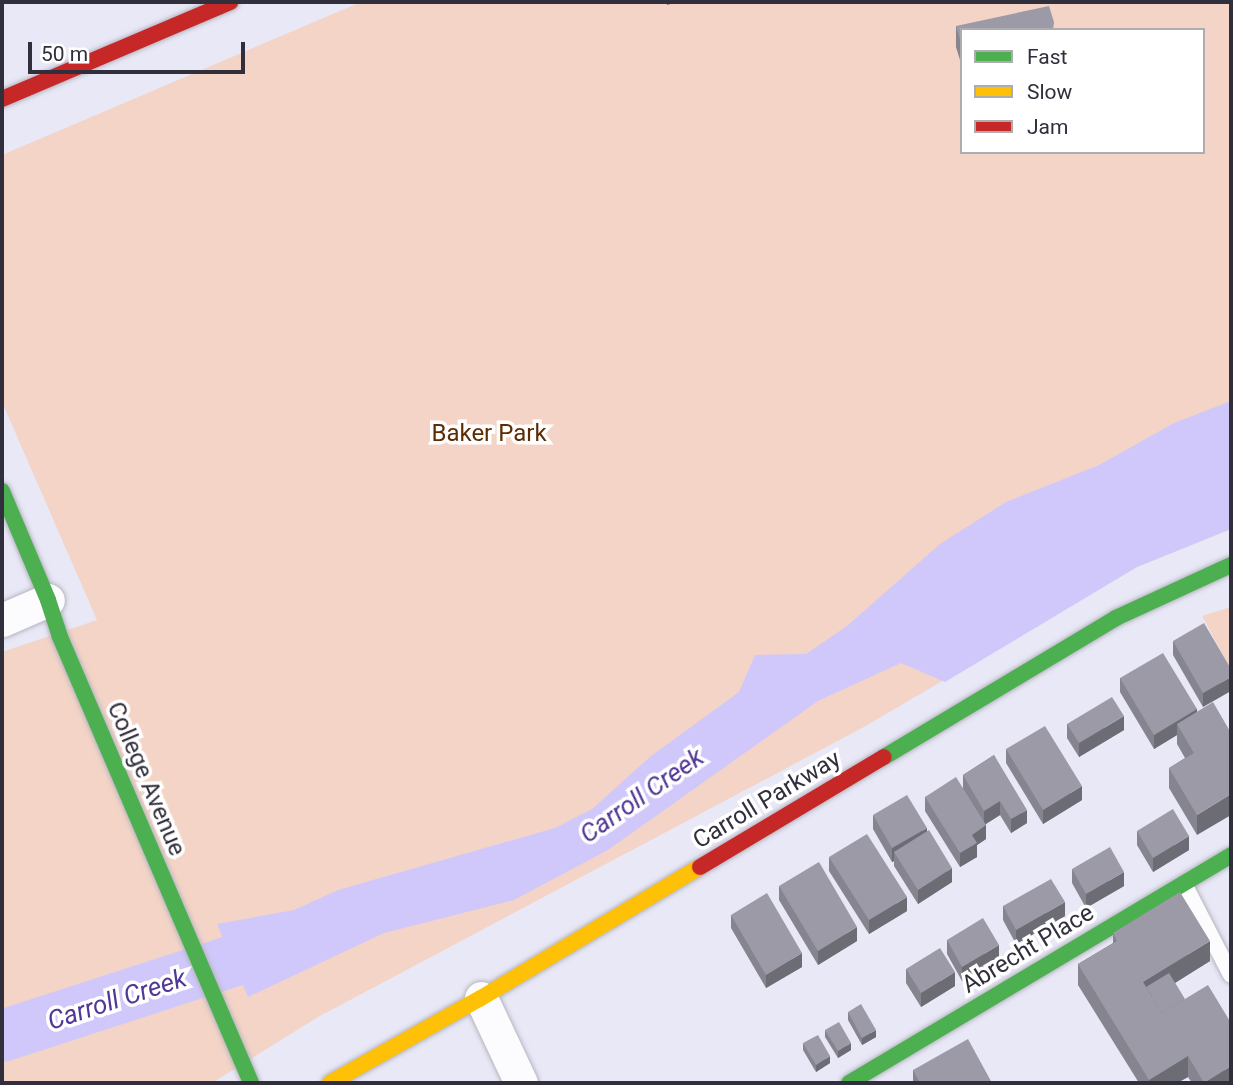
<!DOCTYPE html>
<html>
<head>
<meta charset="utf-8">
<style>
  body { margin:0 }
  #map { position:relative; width:1233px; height:1085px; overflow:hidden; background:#e9e8f6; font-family:Roboto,sans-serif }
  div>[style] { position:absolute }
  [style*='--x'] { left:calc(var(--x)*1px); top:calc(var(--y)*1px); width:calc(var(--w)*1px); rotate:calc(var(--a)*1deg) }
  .green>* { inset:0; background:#f4d4c6 }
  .water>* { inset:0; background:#d0c8fb }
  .river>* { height:52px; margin:-26px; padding:0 26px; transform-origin:26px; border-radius:26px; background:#d0c8fb }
  .roads { filter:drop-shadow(0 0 2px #b6b5c1) drop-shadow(0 0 2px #b6b5c1) }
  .lane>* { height:16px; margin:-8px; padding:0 8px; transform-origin:8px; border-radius:8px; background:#fcfcfe }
  .street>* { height:33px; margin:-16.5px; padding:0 16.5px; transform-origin:16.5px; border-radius:16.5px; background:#fcfcfe }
  .fast>* { height:16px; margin:-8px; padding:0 8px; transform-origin:8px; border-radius:8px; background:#4caf50 }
  .slow>* { height:16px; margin:-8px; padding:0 8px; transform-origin:8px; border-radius:8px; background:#ffc107 }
  .jam>* { height:16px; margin:-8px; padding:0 8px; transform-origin:8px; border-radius:8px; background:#c62828 }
  .wall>* { inset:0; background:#85848f }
  .shaded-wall>* { inset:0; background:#6c6c74 }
  .building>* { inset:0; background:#9b9aa6 }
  span { translate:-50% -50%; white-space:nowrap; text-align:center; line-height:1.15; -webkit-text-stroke:7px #fff; paint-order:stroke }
  .park-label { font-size:24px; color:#5e2c03 }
  .street-label { font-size:24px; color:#302f3b }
  .water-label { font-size:26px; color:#513896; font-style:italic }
  .frame { position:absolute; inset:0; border:4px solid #302f3b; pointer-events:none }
  .legend { position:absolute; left:960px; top:28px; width:245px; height:126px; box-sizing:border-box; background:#fff; border:2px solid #acacb1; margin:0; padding:9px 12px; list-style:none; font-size:21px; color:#302f3b }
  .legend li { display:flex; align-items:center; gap:14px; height:35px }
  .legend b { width:35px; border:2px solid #acacb1 }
  .scale { position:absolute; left:28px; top:42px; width:217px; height:32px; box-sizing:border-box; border:4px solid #302f3b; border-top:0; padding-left:9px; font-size:21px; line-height:24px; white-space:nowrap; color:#302f3b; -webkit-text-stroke:5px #fff; paint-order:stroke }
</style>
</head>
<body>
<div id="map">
  <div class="green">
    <div style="clip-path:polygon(evenodd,361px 2px,1231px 2px,1231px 529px,1137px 567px,862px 728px,318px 1017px,212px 1083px,2px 1083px,2px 652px,97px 620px,2px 402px,2px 155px,361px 2px,962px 30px,1203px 30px,1203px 152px,962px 152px,962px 30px)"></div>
    <div style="clip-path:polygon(1231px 607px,1231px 670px,1202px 616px)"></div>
  </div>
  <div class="water">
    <div style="clip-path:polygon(1231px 401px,1231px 529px,1137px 567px,945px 682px,901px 663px,818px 701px,608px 850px,514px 900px,384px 933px,248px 997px,217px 924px,294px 910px,338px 890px,555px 828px,592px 809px,651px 756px,739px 692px,755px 655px,806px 654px,847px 626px,940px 544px,1006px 502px,1099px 465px,1174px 423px)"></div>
  </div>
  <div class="river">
    <div style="--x:2;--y:1036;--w:314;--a:-18"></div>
  </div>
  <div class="roads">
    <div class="lane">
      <div style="--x:1184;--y:884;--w:102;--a:62.7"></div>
    </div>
    <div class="street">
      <div style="--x:2;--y:620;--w:50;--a:-23.5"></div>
      <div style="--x:481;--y:998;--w:94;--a:64.8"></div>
    </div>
    <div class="fast">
      <div style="--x:2;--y:491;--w:118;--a:67.1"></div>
      <div style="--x:48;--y:600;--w:39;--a:72"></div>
      <div style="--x:60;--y:637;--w:485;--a:66.8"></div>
      <div style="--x:884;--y:757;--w:270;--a:-30.9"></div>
      <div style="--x:1116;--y:618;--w:127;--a:-24.7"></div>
      <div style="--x:849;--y:1083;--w:445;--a:-30.8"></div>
    </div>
    <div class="slow">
      <div style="--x:330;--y:1083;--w:173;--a:-29.4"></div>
      <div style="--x:481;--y:998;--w:255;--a:-30.9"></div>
    </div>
    <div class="jam">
      <div style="--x:2;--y:99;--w:248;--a:-23"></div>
      <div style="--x:700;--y:867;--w:214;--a:-30.9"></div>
    </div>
  </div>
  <div class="wall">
    <div style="clip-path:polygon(956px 26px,1054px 30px,962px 30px,962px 63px,960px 60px,956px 47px)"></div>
    <div style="clip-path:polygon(1173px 641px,1231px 669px,1203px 707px,1173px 655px)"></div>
    <div style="clip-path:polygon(1120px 678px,1197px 709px,1197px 835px,1169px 788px,1169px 768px,1185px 758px,1177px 744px,1177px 735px,1154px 749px,1120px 692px)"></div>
    <div style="clip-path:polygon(1067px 724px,1124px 730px,1079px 757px,1067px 738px)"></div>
    <div style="clip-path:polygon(1006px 749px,1082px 800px,1043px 824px,1006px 763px)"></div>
    <div style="clip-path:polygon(994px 755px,1027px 823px,1011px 833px,1000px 815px,986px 824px,986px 839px,977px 845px,977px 857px,960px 867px,925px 811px,925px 797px,963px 788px,963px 775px)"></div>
    <div style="clip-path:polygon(873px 815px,927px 832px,952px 882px,918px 904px,894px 866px,894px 861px,892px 862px,873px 829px)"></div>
    <div style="clip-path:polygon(1137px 831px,1189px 850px,1153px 872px,1137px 845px)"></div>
    <div style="clip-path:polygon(829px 857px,907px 911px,869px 934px,829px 871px)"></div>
    <div style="clip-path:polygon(1072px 869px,1124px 886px,1086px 908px,1072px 883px)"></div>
    <div style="clip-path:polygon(779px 886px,857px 941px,818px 965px,779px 900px)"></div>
    <div style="clip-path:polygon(1003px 906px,1065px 916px,1016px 944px,1003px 920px)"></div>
    <div style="clip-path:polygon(731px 915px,802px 967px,766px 988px,731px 928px)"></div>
    <div style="clip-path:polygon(1113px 933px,1210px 961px,1175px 983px,1231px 1083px,1192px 1083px,1188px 1077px,1177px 1083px,1139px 1083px,1078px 985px,1078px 964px,1113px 943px)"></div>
    <div style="clip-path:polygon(947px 940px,999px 959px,962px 981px,947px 954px)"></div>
    <div style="clip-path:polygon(906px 969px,955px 986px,921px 1007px,906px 983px)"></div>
    <div style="clip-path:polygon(848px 1012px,876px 1037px,862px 1045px,848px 1020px)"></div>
    <div style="clip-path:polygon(825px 1030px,851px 1050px,838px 1058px,825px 1037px)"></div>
    <div style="clip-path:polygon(803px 1043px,830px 1063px,816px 1072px,803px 1050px)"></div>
    <div style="clip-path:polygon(913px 1070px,992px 1083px,913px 1083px)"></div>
  </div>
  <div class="shaded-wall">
    <div style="clip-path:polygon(667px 2px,678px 2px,667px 5px)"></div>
    <div style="clip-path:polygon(1231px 677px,1231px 691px,1203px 707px,1203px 693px)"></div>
    <div style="clip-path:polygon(1197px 709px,1197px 723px,1177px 724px,1177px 735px,1154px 749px,1154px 735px)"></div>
    <div style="clip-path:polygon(1124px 716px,1124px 730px,1079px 757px,1079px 743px)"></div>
    <div style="clip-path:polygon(1082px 786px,1082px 800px,1043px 824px,1043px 810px)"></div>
    <div style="clip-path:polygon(1231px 794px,1231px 815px,1197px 835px,1197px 815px)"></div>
    <div style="clip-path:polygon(1000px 801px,1000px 815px,984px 825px,984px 811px)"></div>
    <div style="clip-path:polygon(1027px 810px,1027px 823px,1011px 833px,1011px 819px)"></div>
    <div style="clip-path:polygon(986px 825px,986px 839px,977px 845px,977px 857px,960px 867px,960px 853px,972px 835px)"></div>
    <div style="clip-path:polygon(927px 828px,927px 842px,894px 852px,894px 861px,892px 862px,892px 848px)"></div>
    <div style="clip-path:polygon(1189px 836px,1189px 850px,1153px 872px,1153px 858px)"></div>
    <div style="clip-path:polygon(952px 868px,952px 882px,918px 904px,918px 890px)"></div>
    <div style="clip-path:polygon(1124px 872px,1124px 886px,1086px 908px,1086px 894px)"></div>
    <div style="clip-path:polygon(907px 897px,907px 911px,869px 934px,869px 920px)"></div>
    <div style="clip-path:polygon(1065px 902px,1065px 916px,1016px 944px,1016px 930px)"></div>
    <div style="clip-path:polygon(857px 927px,857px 941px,818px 965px,818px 951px)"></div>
    <div style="clip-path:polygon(1210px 941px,1210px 961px,1149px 999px,1143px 982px)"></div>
    <div style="clip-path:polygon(999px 945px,999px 959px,962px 981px,962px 967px)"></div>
    <div style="clip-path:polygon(802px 953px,802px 967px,766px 988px,766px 975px)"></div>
    <div style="clip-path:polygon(955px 972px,955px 986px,921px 1007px,921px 993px)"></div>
    <div style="clip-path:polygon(876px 1030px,876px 1037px,862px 1045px,862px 1038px)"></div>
    <div style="clip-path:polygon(851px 1043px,851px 1050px,838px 1058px,838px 1051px)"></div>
    <div style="clip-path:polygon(830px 1056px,830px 1063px,816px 1072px,816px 1065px)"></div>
    <div style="clip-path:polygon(1188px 1056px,1188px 1077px,1177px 1083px,1149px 1083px,1149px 1080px)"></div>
    <div style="clip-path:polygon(1231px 1066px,1231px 1083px,1204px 1083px)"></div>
  </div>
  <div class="building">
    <div style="clip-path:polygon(1049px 6px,1054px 22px,1053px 30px,962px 30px,962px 42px,960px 40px,956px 26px)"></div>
    <div style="clip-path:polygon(1204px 623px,1231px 669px,1231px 677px,1203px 693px,1173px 641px)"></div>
    <div style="clip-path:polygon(1163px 653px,1197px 709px,1154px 735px,1120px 678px)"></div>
    <div style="clip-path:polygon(1112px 697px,1124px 716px,1079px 743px,1067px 724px)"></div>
    <div style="clip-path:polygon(1213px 702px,1231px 733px,1231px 794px,1197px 815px,1169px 768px,1194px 753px,1177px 724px)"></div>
    <div style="clip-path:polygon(1045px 726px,1082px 786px,1043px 810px,1006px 749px)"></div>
    <div style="clip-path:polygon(994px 755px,1027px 810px,1011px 819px,1000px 801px,984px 811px,963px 775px)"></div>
    <div style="clip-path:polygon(956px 777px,986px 825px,972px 835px,977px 843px,960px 853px,925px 797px)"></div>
    <div style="clip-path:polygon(907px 795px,927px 828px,892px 848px,873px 815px)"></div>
    <div style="clip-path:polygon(1173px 809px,1189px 836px,1153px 858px,1137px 831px)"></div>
    <div style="clip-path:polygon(929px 830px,952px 868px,918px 890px,894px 852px)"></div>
    <div style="clip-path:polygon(867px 834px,907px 897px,869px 920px,829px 857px)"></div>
    <div style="clip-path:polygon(1110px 847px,1124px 872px,1086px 894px,1072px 869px)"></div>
    <div style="clip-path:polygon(819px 862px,857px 927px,818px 951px,779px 886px)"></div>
    <div style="clip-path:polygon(1051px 879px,1065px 902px,1016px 930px,1003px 906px)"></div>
    <div style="clip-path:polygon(1180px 892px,1210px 941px,1143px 982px,1162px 1013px,1208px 985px,1231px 1023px,1231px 1066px,1204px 1083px,1188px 1056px,1149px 1080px,1078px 964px,1117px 941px,1113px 933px)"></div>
    <div style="clip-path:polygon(767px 893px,802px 953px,766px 975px,731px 915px)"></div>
    <div style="clip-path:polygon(983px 918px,999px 945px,962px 967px,947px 940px)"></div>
    <div style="clip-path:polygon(940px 948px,955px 972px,921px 993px,906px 969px)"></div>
    <div style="clip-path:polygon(1169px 973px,1185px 999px,1162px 1013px,1146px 987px)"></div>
    <div style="clip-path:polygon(861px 1004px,876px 1030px,862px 1038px,848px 1012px)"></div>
    <div style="clip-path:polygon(839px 1022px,851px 1043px,838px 1051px,825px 1030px)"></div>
    <div style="clip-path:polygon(818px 1035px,830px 1056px,816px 1065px,803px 1043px)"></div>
    <div style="clip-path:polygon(968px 1039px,992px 1083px,920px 1083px,913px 1070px)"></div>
  </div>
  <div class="park-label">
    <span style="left:489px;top:434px">Baker Park</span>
  </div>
  <div class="street-label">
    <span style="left:146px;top:779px;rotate:67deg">College Avenue</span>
    <span style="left:767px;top:800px;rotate:-31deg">Carroll Parkway</span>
    <span style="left:1028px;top:949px;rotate:-31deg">Abrecht Place</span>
  </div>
  <div class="water-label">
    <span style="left:642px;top:796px;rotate:-35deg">Carroll Creek</span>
    <span style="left:117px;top:1000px;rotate:-18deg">Carroll Creek</span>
  </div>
  <div class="frame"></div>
  <ul class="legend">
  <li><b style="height:9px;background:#4caf50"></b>Fast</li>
  <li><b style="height:9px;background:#ffc107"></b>Slow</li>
  <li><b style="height:9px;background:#c62828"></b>Jam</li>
  </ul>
  <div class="scale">50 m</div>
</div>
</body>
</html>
